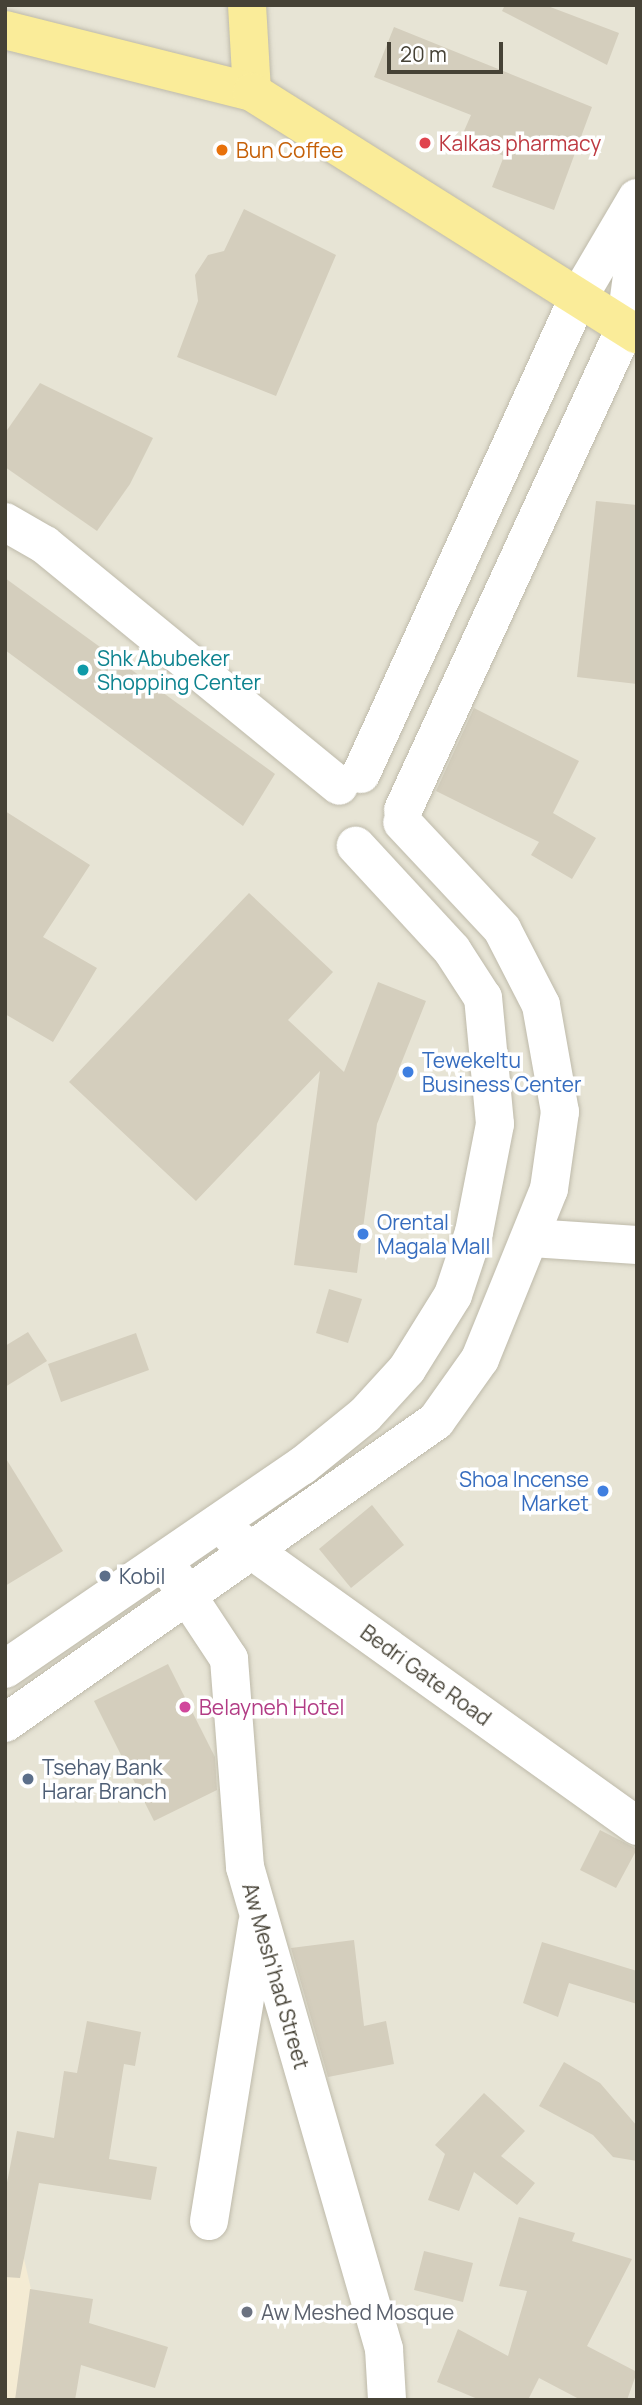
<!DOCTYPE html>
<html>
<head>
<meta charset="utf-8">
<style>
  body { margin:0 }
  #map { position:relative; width:642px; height:2405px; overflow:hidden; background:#f3f1e7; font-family:Manrope,sans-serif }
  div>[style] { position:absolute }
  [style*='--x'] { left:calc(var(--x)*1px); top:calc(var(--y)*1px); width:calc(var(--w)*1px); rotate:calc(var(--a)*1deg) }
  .residential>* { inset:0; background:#e7e4d5 }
  .commercial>* { inset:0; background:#f4ebd3 }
  .building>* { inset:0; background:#d4cebd }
  .roads { filter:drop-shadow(0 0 2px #bebaaa) drop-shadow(0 0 2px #bebaaa) }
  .minor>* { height:38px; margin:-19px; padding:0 19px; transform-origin:19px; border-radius:19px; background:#fff }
  .major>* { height:38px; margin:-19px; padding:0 19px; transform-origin:19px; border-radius:19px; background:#faec99 }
  .dots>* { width:19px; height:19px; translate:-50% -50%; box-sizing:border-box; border:4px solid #fff; border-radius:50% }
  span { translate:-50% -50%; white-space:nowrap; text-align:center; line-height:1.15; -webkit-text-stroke:7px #fff; paint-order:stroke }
  .health-label { font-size:21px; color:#be3a42 }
  .left { translate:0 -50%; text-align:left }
  .food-label { font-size:21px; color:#c56008 }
  .culture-label { font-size:21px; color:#0d838f }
  .shop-label { font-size:21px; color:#366cbe }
  .right { translate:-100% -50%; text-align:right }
  .service-label { font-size:21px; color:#4e5e75 }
  .street-label { font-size:21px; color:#464236 }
  .hotel-label { font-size:21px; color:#b23c85 }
  .worship-label { font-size:21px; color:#5b616d }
  .frame { position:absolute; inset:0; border:7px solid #464236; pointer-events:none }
  .scale { position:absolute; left:387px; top:42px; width:116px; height:32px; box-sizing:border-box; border:4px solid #464236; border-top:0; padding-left:9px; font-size:21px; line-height:24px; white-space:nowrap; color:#464236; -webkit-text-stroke:5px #fff; paint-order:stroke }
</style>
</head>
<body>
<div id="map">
  <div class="residential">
    <div style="clip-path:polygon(5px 5px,637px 5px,637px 2400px,5px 2400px)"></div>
  </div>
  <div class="commercial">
    <div style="clip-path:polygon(5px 2176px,53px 2385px,50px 2400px,5px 2400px)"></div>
  </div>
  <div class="building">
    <div style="clip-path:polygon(505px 5px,545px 5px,619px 33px,607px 65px,502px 11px)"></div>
    <div style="clip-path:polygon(394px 27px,592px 107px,554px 210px,492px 187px,504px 156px,461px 138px,471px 115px,374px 77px)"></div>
    <div style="clip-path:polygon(244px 209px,336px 255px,276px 396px,177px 357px,198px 301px,195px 275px,208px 255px,224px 251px)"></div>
    <div style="clip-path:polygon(40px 383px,153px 438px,130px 484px,97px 531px,5px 467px,5px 433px)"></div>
    <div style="clip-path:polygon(596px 501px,637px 505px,637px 684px,577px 677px)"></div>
    <div style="clip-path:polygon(5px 578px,275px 774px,243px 826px,5px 650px)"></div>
    <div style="clip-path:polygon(474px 708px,579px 761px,553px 813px,596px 838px,572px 879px,531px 855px,539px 842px,436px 791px)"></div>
    <div style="clip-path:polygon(5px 811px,90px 865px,43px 937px,97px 968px,53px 1042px,5px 1014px)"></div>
    <div style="clip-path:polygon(249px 893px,333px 972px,288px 1020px,344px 1072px,378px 982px,426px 1001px,377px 1124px,357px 1273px,294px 1265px,320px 1071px,196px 1201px,69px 1082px)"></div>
    <div style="clip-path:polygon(329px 1289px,362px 1299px,348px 1343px,316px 1333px)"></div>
    <div style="clip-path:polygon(28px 1332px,47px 1361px,5px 1387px,5px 1346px)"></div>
    <div style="clip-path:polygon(136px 1333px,149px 1370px,61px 1402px,48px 1364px)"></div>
    <div style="clip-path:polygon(5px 1457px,63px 1551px,5px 1586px)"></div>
    <div style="clip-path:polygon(372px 1505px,404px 1545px,351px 1588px,319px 1549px)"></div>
    <div style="clip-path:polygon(168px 1664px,215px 1757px,217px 1790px,154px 1821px,94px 1701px)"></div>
    <div style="clip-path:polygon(600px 1830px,637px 1849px,616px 1888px,580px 1870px)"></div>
    <div style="clip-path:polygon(354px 1940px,364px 2026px,386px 2021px,394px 2064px,328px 2077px,291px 1948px)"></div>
    <div style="clip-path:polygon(542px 1942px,637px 1971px,637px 2004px,569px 1983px,558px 2017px,523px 2003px)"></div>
    <div style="clip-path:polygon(87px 2021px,141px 2032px,135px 2066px,124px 2064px,109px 2159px,157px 2167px,151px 2200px,39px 2183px,20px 2278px,5px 2277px,5px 2193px,17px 2131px,54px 2138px,64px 2071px,77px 2073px)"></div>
    <div style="clip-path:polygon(564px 2062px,600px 2083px,637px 2126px,637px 2161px,613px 2157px,593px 2135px,539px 2106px)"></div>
    <div style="clip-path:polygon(484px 2093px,525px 2131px,501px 2156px,535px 2183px,517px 2205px,474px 2172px,459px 2211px,428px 2200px,445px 2154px,435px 2145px)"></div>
    <div style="clip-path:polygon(519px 2217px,575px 2233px,572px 2241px,632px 2259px,587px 2346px,637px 2372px,627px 2400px,581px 2400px,539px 2378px,528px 2400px,480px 2400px,437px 2382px,458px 2329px,508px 2356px,527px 2291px,499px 2286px)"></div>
    <div style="clip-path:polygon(424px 2251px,473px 2263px,463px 2302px,414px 2290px)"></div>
    <div style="clip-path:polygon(30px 2289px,93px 2299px,89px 2323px,168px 2347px,155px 2388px,81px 2365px,75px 2400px,15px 2400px)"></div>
  </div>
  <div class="roads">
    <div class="minor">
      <div style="--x:5;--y:522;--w:46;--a:29.9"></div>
      <div style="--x:45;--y:545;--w:380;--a:39.3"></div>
      <div style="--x:361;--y:774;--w:523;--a:-65.49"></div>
      <div style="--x:578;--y:298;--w:116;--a:-59.5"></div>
      <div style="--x:403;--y:810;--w:531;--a:-65.27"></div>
      <div style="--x:625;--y:328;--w:91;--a:-82.4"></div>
      <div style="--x:532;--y:1238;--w:105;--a:3.8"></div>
      <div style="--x:232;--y:1536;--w:498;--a:35.6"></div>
      <div style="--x:173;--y:1574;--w:102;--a:56.6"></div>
      <div style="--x:229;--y:1659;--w:209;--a:85.6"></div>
      <div style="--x:245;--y:1867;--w:502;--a:73.91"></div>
      <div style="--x:384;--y:2349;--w:51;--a:86.6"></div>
      <div style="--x:5;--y:1669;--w:360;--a:-34.4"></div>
      <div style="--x:302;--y:1466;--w:81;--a:-39"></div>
      <div style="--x:365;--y:1415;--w:62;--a:-47.6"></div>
      <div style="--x:407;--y:1369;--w:87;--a:-58.1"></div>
      <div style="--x:453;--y:1295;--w:66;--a:-71.6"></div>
      <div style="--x:474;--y:1232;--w:110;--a:-79"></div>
      <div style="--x:495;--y:1124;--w:127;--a:-95.4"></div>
      <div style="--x:483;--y:998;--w:57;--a:-122.9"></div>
      <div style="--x:452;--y:950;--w:142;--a:-132.7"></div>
      <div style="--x:5;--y:1723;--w:526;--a:-35.02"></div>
      <div style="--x:436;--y:1421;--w:76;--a:-54.6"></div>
      <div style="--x:480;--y:1359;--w:183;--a:-67.9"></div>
      <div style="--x:549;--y:1189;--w:78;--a:-81.9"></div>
      <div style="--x:560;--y:1112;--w:109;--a:-100.1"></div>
      <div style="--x:541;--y:1005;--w:85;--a:-117.2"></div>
      <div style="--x:502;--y:929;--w:146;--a:-133.1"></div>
      <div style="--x:209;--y:2221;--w:302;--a:-80.8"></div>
    </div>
    <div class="major">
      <div style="--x:247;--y:5;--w:87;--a:86.7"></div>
      <div style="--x:5;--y:30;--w:255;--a:14.1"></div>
      <div style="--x:252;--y:92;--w:455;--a:32.2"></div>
    </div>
  </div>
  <div class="dots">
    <div style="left:425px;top:143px;background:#e0444e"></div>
    <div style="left:222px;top:150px;background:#e8710a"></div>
    <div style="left:83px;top:670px;background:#0f9aa8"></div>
    <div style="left:408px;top:1072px;background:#3f7fe0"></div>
    <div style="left:363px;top:1234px;background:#3f7fe0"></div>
    <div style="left:603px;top:1491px;background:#3f7fe0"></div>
    <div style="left:105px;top:1576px;background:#5c6f8a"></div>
    <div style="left:185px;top:1707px;background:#d1479c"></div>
    <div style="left:28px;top:1779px;background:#5c6f8a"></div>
    <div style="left:247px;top:2312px;background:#6b7280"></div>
  </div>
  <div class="health-label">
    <span class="left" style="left:439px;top:143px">Kalkas pharmacy</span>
  </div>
  <div class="food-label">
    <span class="left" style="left:236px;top:150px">Bun Coffee</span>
  </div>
  <div class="culture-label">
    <span class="left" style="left:97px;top:670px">Shk Abubeker<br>Shopping Center</span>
  </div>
  <div class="shop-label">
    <span class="left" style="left:422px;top:1072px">Tewekeltu<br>Business Center</span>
    <span class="left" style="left:377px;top:1234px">Orental<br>Magala Mall</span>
    <span class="right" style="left:589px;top:1491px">Shoa Incense<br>Market</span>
  </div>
  <div class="service-label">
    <span class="left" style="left:119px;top:1576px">Kobil</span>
    <span class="left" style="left:42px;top:1779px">Tsehay Bank<br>Harar Branch</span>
  </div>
  <div class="street-label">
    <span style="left:426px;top:1675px;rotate:36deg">Bedri Gate Road</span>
    <span style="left:276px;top:1976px;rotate:74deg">Aw Mesh'had Street</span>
  </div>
  <div class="hotel-label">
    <span class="left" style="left:199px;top:1707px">Belayneh Hotel</span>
  </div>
  <div class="worship-label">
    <span class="left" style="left:261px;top:2312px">Aw Meshed Mosque</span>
  </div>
  <div class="frame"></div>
  <div class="scale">20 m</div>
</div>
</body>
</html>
